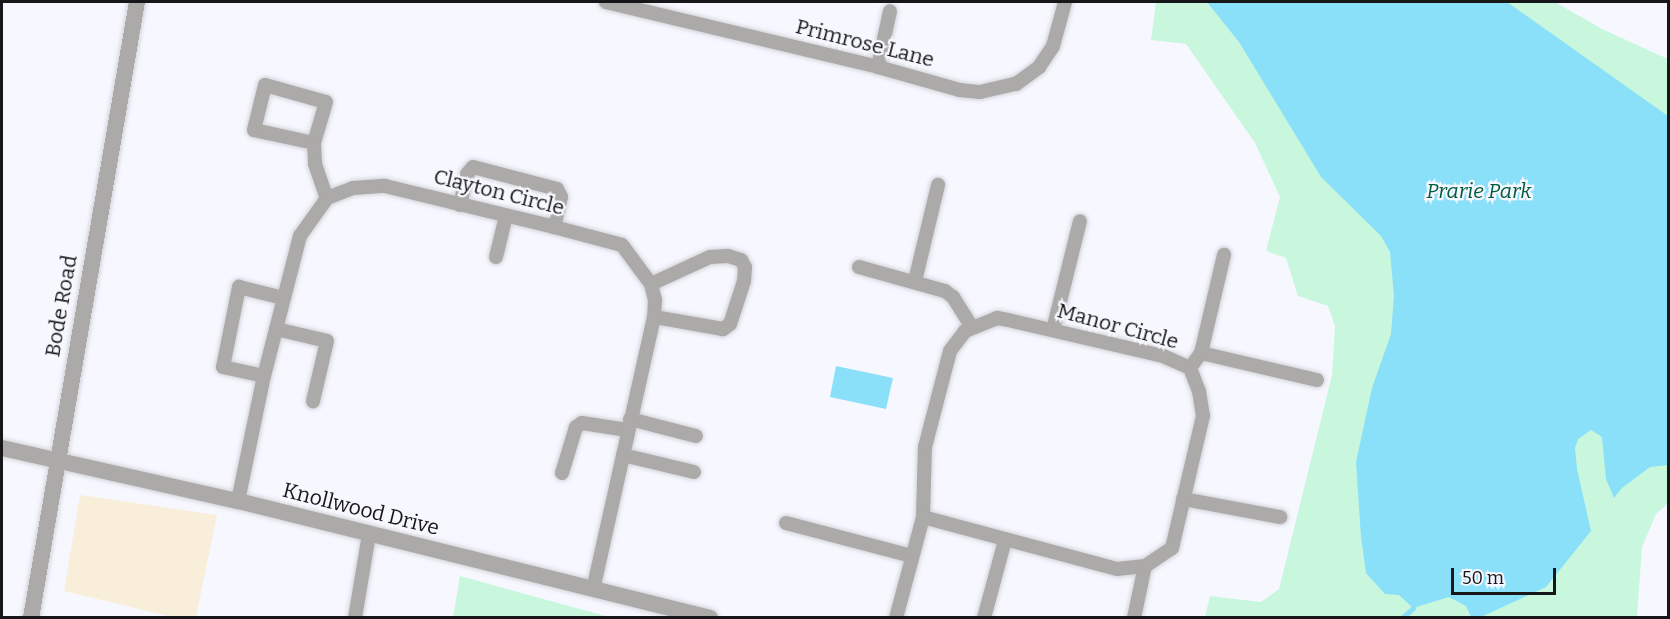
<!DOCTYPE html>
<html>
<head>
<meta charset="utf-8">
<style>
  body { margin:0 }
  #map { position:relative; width:1670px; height:619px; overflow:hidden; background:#f7f8ff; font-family:Bitter,serif }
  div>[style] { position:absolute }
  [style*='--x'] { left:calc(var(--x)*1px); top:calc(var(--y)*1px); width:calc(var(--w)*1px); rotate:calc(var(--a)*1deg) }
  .commercial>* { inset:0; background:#f8eed9 }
  .green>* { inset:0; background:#c9f7dd }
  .water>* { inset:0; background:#8adff9 }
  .stream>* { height:4.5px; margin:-2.25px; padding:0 2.25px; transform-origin:2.25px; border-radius:2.25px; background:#8adff9 }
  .roads { filter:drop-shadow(0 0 2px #d3d4da) drop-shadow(0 0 2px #d3d4da) }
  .minor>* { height:14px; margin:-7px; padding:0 7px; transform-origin:7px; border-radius:7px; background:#abaaa8 }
  .tertiary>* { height:16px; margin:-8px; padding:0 8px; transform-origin:8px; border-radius:8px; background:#abaaa8 }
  span { translate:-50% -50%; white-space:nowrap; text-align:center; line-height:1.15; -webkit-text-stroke:4.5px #f7f8ff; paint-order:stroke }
  .street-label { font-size:21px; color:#171719 }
  .park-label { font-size:21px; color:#005d3b; font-style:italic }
  .frame { position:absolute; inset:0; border:3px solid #171719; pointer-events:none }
  .scale { position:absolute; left:1451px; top:568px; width:105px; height:27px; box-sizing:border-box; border:3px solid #171719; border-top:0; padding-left:8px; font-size:18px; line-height:21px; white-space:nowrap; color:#171719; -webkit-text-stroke:4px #f7f8ff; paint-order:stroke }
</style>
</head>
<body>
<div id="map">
  <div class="commercial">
    <div style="clip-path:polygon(80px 495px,217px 515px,196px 617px,172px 617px,64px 591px)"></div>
  </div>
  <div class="green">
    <div style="clip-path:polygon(1156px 2px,1555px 2px,1602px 29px,1668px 59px,1668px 503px,1656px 514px,1642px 547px,1637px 617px,1205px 617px,1210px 596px,1261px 602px,1279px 589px,1332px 375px,1335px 326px,1328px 306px,1298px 296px,1286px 258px,1266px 251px,1280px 197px,1255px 143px,1186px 44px,1151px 40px)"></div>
    <div style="clip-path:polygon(460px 576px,609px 617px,453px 617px)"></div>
  </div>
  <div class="water">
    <div style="clip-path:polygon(1207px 2px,1507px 2px,1668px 116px,1668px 465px,1650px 467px,1622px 488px,1614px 498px,1606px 479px,1602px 437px,1591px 430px,1578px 439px,1575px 448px,1577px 469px,1591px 531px,1546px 587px,1481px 617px,1471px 617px,1466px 606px,1449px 597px,1413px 608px,1399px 595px,1385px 594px,1366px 573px,1361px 537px,1356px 462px,1372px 388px,1391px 334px,1394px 296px,1390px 252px,1381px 236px,1321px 177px,1239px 42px)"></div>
    <div style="clip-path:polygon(836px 366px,893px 378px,886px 409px,830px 397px)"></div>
  </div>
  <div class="stream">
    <div style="--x:1402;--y:618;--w:15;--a:-42"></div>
  </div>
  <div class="roads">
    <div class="minor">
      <div style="--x:606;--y:2;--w:280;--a:13.4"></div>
      <div style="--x:878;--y:67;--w:85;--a:15.7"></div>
      <div style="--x:960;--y:90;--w:20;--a:6"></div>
      <div style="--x:980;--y:92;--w:37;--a:-13"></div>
      <div style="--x:1016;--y:84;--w:29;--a:-36"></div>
      <div style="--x:1039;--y:67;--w:25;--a:-56"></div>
      <div style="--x:1053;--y:46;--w:46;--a:-74.7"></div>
      <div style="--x:878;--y:67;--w:57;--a:-77.9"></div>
      <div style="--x:314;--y:143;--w:61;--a:-167.8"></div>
      <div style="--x:254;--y:130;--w:46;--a:-76.3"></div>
      <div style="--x:265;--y:85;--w:63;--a:15.6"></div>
      <div style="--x:326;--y:102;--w:43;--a:106.3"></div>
      <div style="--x:314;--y:143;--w:21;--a:87"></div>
      <div style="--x:315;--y:164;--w:36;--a:71"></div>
      <div style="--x:460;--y:205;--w:32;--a:-77"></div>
      <div style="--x:467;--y:174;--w:9;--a:-49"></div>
      <div style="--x:473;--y:167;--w:87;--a:14.7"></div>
      <div style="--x:557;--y:189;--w:9;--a:63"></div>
      <div style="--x:561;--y:197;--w:31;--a:103"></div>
      <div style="--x:496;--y:257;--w:42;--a:-76.3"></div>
      <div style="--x:859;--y:267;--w:89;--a:15.6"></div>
      <div style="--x:945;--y:291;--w:10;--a:37"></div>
      <div style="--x:953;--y:297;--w:34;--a:58"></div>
      <div style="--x:915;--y:281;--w:99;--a:-76.5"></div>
      <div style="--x:651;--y:284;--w:65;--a:-24.6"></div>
      <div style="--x:710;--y:257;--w:18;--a:-3"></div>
      <div style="--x:728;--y:256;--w:14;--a:17"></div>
      <div style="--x:741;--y:260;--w:8;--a:60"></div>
      <div style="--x:745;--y:267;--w:14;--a:94"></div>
      <div style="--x:744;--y:281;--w:45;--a:108"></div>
      <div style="--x:730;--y:324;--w:9;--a:144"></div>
      <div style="--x:723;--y:329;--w:70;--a:-170.1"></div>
      <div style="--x:276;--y:329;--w:52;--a:13.2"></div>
      <div style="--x:327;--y:341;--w:62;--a:103.1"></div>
      <div style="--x:1053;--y:330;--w:112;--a:-76.1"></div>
      <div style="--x:1201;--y:353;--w:119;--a:13.1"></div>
      <div style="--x:1190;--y:368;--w:19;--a:-54"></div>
      <div style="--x:1201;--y:353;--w:101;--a:-76.8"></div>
      <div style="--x:264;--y:376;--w:42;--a:-167.6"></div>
      <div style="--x:223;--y:367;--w:82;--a:-78.7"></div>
      <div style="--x:239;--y:287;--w:45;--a:14"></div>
      <div style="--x:630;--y:419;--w:68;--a:14.4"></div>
      <div style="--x:623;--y:455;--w:73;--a:13.5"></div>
      <div style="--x:562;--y:473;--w:48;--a:-73.1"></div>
      <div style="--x:576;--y:427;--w:7;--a:-34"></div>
      <div style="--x:582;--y:423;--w:46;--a:8.8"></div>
      <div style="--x:1183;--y:499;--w:99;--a:10.5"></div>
      <div style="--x:238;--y:501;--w:128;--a:-78.3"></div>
      <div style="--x:264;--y:376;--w:145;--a:-75.6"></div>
      <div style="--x:300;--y:236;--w:47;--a:-54.6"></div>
      <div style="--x:327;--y:198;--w:28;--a:-21"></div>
      <div style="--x:353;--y:188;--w:32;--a:-4"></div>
      <div style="--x:385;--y:186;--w:174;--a:13.6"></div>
      <div style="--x:554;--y:227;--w:70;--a:14.8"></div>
      <div style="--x:622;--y:245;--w:49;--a:53.4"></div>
      <div style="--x:651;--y:284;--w:16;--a:76"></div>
      <div style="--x:655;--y:300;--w:17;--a:93"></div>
      <div style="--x:654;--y:317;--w:279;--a:102.6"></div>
      <div style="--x:786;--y:523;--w:130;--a:14.7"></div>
      <div style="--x:355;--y:618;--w:85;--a:-80.5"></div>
      <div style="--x:896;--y:618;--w:105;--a:-75"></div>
      <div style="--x:923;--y:517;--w:70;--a:-88.4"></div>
      <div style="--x:925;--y:447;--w:99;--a:-75.4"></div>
      <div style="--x:950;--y:351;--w:25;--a:-53"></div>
      <div style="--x:965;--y:331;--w:35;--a:-22"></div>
      <div style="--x:997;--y:318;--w:11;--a:10"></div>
      <div style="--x:1008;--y:320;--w:159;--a:13.1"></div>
      <div style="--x:1163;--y:356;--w:30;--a:24"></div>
      <div style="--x:1190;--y:368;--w:25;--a:69"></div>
      <div style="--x:1199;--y:391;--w:25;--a:81"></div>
      <div style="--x:1203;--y:416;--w:136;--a:103.2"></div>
      <div style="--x:1172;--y:548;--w:32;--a:146"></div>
      <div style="--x:1145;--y:566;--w:28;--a:174"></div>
      <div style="--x:1117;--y:569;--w:201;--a:-165"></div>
      <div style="--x:984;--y:618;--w:81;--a:-74.9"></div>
      <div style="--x:1134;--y:618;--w:53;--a:-78.1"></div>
    </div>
    <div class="tertiary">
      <div style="--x:2;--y:448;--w:242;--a:12.7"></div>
      <div style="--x:238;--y:501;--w:486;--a:13.9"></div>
      <div style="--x:31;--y:618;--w:625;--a:-80.24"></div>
    </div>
  </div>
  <div class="street-label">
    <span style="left:865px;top:43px;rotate:14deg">Primrose Lane</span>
    <span style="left:499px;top:192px;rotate:14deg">Clayton Circle</span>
    <span style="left:61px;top:306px;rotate:-80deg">Bode Road</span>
    <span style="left:1118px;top:326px;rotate:15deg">Manor Circle</span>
    <span style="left:361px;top:509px;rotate:14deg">Knollwood Drive</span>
  </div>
  <div class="park-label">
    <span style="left:1479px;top:191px">Prarie Park</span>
  </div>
  <div class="frame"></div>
  <div class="scale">50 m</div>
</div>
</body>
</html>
